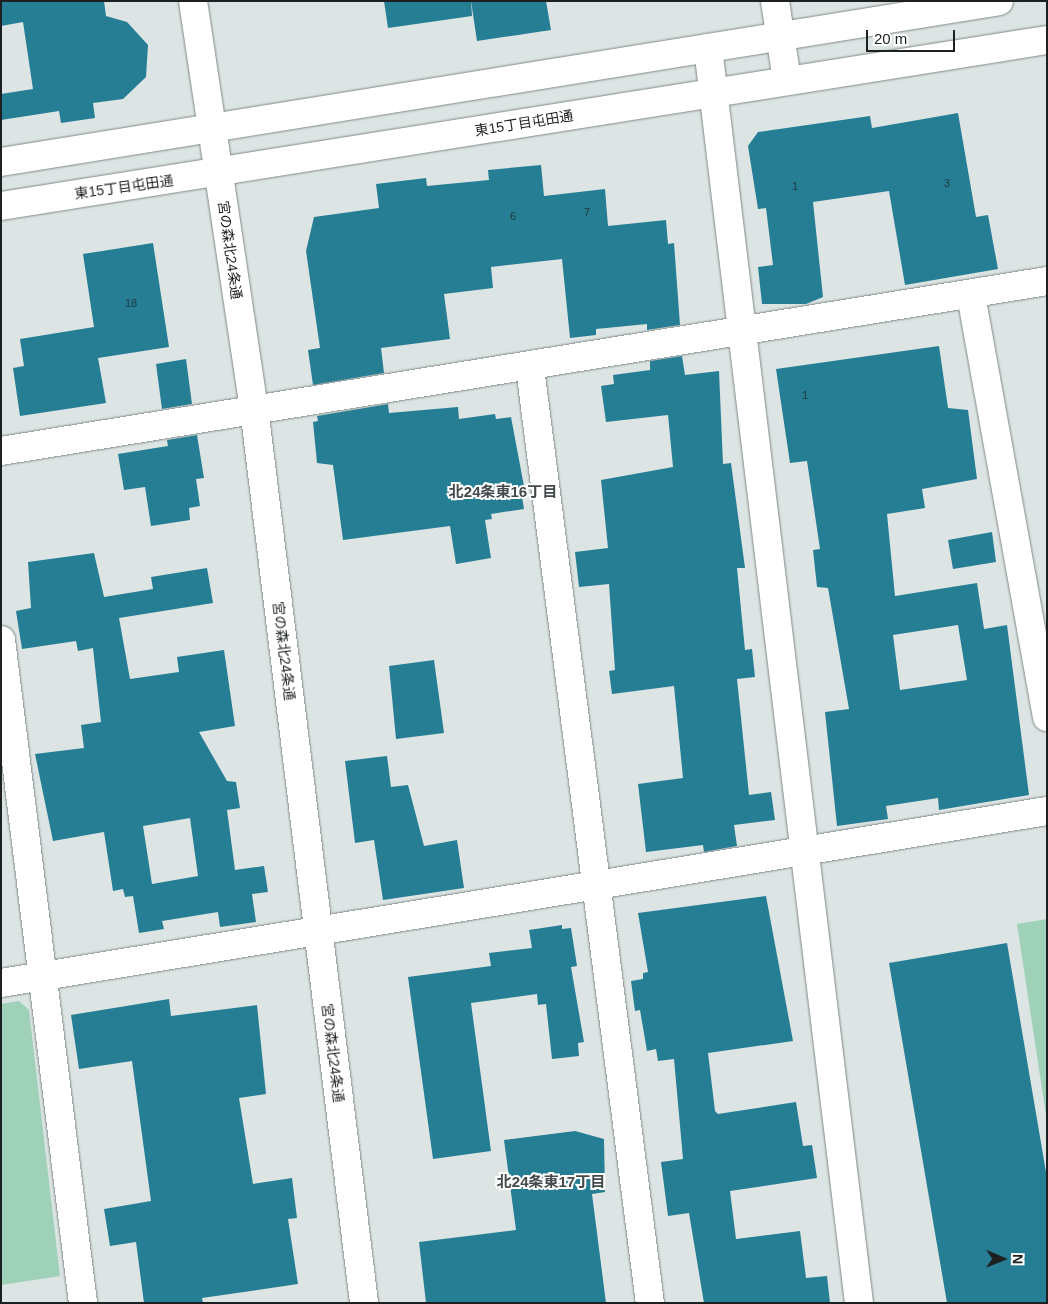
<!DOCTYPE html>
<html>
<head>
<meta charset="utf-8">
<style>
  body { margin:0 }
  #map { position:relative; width:1048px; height:1304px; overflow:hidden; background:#dce4e4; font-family:Arial,"Noto Sans JP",sans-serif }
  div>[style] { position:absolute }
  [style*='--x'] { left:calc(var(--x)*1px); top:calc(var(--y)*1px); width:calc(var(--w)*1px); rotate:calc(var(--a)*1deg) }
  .green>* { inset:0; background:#9fd1b9 }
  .building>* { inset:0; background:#267e94 }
  .roads { filter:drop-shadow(0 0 1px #818888) drop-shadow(0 0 1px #818888) }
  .street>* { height:28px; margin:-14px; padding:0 14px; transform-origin:14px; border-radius:14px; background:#fff }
  .secondary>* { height:28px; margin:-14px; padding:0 14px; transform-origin:14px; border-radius:14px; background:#fff }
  span { translate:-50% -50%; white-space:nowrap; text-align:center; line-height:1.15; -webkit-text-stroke:4px #fff; paint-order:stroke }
  .number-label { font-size:11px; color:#1f383d }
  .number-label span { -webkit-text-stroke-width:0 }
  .street-label { font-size:14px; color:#1d2020 }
  .neighbourhood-label { font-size:15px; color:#444a4b; font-weight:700 }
  .frame { position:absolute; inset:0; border:2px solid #1d2020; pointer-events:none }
  .north { position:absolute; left:978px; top:1234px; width:50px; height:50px; -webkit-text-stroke:4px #fff; paint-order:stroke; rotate:91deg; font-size:14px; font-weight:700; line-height:20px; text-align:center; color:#1d2020 }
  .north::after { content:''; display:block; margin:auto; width:18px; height:22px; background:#1d2020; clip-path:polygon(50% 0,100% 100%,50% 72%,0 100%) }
  .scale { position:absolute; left:866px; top:30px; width:89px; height:22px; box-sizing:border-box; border:2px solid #1d2020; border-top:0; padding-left:6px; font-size:15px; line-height:18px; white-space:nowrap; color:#1d2020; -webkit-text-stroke:4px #fff; paint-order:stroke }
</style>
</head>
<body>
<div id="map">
  <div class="green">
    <div style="clip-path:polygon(1047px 919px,1047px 1122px,1017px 924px)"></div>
    <div style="clip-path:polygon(19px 1001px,29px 1010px,60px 1276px,1px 1285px,1px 1004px)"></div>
  </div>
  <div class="building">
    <div style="clip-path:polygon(1px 1px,104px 1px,106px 16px,127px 22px,148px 45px,146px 77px,123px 99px,93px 103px,95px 118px,61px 123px,59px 111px,1px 120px,1px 94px,33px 89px,23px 22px,1px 26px)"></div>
    <div style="clip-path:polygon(384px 1px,471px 1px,472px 16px,388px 28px)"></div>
    <div style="clip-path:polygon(471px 1px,546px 1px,551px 30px,477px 41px)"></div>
    <div style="clip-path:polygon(958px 113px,976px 217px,988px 215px,998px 269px,905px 285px,889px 191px,813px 202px,823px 297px,806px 304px,762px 304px,758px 267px,773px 265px,766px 208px,758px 209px,748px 146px,758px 132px,870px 116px,872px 128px)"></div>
    <div style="clip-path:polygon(541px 165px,544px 196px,605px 189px,608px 226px,666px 220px,668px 244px,674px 243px,680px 325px,647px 330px,647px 324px,596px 329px,596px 335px,570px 338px,562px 259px,491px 267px,493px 288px,444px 294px,450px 339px,381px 348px,384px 373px,313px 385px,308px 350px,320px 348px,306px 251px,314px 217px,379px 208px,376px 184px,426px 178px,427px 186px,489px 180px,488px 170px)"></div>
    <div style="clip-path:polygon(153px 243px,169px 347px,98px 358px,106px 403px,20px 416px,13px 368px,24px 366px,20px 339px,94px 327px,83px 254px)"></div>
    <div style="clip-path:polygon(evenodd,939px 346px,948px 408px,968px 410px,977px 479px,922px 489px,925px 508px,887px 514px,895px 596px,977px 583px,984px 629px,1007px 625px,1029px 795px,939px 810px,938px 798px,886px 806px,888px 819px,837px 826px,825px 712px,849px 709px,828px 588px,817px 587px,813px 550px,820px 549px,807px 461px,790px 463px,776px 369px,939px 346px,958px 625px,967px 680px,900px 690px,893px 635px,958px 625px)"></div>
    <div style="clip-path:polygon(682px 356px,685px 375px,719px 371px,723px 464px,731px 463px,745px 568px,737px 568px,745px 650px,752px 649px,755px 677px,737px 679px,749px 795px,771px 792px,775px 820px,734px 825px,737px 846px,704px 852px,703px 845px,646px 852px,638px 784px,683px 778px,674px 686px,612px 694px,609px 671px,615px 670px,609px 584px,579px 587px,575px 552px,608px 548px,601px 480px,673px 467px,668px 415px,606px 422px,601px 386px,614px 384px,613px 375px,650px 370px,650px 361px)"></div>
    <div style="clip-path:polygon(186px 359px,192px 404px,162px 409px,156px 364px)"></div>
    <div style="clip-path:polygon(388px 404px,389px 413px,458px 407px,459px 419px,495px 414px,496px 419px,511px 417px,526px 497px,522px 497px,524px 509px,491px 514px,492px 519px,485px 520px,491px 558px,456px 564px,450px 526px,343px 540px,333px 465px,317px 463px,313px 422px,318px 421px,317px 416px)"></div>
    <div style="clip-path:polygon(197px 435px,204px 478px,196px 479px,200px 506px,189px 508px,190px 520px,151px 526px,145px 487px,124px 490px,118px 454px,168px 446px,167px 440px)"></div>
    <div style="clip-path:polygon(992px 532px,996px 562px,953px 569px,948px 540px)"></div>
    <div style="clip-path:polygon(evenodd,94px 553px,104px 597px,153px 589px,151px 577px,207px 568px,213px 603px,119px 618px,130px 679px,179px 672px,177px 657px,224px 650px,235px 726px,199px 732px,227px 781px,236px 782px,240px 808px,227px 810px,235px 870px,264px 866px,268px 892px,252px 894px,256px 922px,220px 927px,218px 912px,162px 921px,164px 929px,139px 933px,133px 896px,125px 897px,123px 889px,113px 891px,104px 832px,53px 841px,35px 754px,84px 748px,81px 725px,101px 722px,93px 648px,78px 651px,76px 641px,22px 649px,16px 611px,31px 608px,28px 562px,94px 553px,190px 818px,198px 876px,152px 884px,143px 826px,190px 818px)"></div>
    <div style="clip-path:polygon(434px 660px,444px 733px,396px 739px,389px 666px)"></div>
    <div style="clip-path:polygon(387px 756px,391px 787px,408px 785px,424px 846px,457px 840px,464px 888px,383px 900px,374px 840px,355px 843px,345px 761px)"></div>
    <div style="clip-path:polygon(766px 896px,793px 1041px,708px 1053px,715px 1111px,718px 1114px,796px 1102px,803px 1146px,812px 1145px,817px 1178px,730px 1191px,736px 1239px,800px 1231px,806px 1278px,827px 1276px,830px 1303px,704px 1303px,689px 1213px,668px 1216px,661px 1162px,683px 1159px,674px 1059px,658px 1061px,656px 1049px,647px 1051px,640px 1010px,635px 1011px,631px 981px,643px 979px,643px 973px,648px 972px,638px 913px)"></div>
    <div style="clip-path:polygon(562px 925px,562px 929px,571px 928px,577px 966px,571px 967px,584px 1042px,578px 1043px,579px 1056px,552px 1059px,546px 1004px,538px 1005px,537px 994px,471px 1003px,491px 1151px,433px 1159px,408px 977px,491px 966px,489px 953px,532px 948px,529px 930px)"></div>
    <div style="clip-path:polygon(1007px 943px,1047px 1178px,1047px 1303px,947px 1303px,889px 963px)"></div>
    <div style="clip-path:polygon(169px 999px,171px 1016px,257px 1005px,266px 1094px,239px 1098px,253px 1184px,292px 1178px,297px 1218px,288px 1219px,298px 1284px,202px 1298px,203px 1303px,144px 1303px,136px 1242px,110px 1246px,104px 1209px,151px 1201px,132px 1061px,79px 1069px,71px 1015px)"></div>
    <div style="clip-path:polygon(575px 1131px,604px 1139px,605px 1192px,592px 1194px,606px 1303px,426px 1303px,419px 1242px,516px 1230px,504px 1140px)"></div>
  </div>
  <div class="roads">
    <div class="street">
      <div style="--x:775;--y:1;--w:80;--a:81.4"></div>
      <div style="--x:708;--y:48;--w:1264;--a:83.14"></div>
      <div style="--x:971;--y:295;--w:429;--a:79.8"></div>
      <div style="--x:530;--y:368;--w:943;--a:82.69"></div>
      <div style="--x:1;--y:451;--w:1060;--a:-9.23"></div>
      <div style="--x:1;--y:640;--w:668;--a:82.95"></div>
      <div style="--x:1;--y:983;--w:1060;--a:-9.34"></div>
    </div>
    <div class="secondary">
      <div style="--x:193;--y:1;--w:412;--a:81.5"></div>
      <div style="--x:254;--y:408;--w:902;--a:82.99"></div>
      <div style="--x:1;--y:162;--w:1011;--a:-9.16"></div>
      <div style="--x:1;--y:206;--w:1059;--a:-9.02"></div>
    </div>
  </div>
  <div class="number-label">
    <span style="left:947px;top:183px">3</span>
    <span style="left:795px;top:186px">1</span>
    <span style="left:587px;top:212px">7</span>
    <span style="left:513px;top:216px">6</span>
    <span style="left:131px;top:303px">18</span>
    <span style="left:805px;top:395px">1</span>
  </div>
  <div class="street-label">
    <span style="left:524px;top:123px;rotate:-9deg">東15丁目屯田通</span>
    <span style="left:124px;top:187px;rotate:-8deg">東15丁目屯田通</span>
    <span style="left:230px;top:250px;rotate:82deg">宮の森北24条通</span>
    <span style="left:284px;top:651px;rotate:83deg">宮の森北24条通</span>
    <span style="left:333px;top:1053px;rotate:83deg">宮の森北24条通</span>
  </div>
  <div class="neighbourhood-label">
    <span style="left:503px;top:492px">北24条東16丁目</span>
    <span style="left:551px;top:1182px">北24条東17丁目</span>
  </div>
  <div class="frame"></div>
  <div class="north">N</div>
  <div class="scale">20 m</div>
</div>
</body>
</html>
